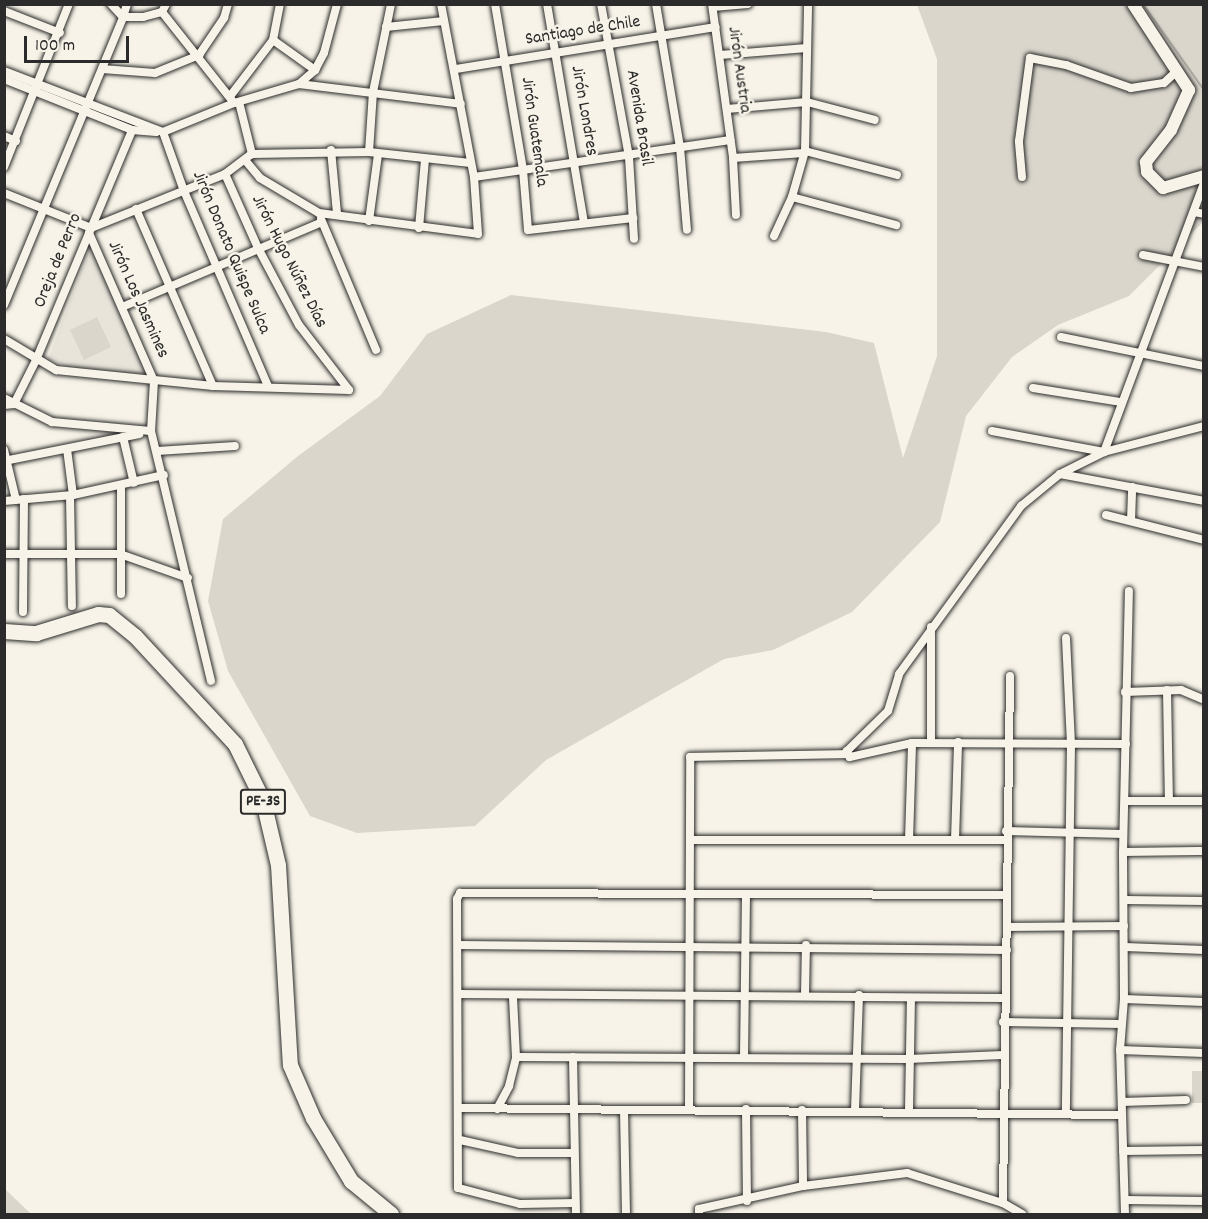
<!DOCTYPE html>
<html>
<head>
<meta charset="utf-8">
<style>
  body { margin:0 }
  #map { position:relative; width:1208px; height:1219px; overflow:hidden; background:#f7f3e8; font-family:Dekko,sans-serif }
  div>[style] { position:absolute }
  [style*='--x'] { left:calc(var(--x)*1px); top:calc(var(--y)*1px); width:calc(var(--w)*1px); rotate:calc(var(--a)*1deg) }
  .built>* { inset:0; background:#e8e4da }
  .green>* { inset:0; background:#dad6cc }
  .stream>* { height:2px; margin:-1px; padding:0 1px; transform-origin:1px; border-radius:1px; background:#afaca4 }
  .roads { filter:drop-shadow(0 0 2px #2b2b2b) drop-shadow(0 0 2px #2b2b2b) }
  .street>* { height:8px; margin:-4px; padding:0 4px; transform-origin:4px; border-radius:4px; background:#f7f3e8 }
  .secondary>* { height:12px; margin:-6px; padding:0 6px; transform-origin:6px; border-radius:6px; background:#f7f3e8 }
  .highway>* { height:15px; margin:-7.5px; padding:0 7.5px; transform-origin:7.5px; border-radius:7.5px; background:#f7f3e8 }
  span { translate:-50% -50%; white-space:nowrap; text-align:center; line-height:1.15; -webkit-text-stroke:5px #f7f3e8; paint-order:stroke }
  .shield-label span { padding:2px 4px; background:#f7f3e8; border:2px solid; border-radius:4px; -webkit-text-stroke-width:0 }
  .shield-label { font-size:16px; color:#2b2b2b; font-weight:700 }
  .street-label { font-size:18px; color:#2b2b2b }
  .frame { position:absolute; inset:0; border:6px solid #2b2b2b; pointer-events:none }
  .scale { position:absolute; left:24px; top:36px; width:105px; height:27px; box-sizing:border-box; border:3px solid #2b2b2b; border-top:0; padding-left:8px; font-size:18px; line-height:21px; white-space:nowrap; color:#2b2b2b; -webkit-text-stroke:4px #f7f3e8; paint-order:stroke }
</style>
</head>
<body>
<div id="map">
  <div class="built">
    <div style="clip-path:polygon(92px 242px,149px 379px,69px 367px,48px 359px)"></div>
  </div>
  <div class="green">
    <div style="clip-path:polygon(917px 5px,1203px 5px,1203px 222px,1129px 296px,1058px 325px,1012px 357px,966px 416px,940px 522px,852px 612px,773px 650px,724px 659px,546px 760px,475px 826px,357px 833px,310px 816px,228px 671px,208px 601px,223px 519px,298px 456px,380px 396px,427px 334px,511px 295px,826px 332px,874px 343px,903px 458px,937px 356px,937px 59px)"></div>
    <div style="clip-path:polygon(97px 317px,111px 347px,84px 360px,70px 330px)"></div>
    <div style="clip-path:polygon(1192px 1071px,1203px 1071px,1203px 1103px,1192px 1103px)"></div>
    <div style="clip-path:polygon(4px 1189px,5px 1189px,31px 1214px,5px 1214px)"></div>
  </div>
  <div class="stream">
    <div style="--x:1143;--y:4;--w:105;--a:54.7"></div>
  </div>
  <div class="roads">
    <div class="street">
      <div style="--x:127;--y:4;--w:14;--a:107"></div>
      <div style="--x:123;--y:17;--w:20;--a:0"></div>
      <div style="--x:143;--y:17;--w:20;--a:-15"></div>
      <div style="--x:162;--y:12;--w:9;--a:-63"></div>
      <div style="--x:495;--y:4;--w:168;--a:80.4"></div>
      <div style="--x:523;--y:170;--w:60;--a:85.2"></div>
      <div style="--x:528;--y:230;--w:106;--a:-6.5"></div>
      <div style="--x:547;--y:4;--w:222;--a:80.4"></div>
      <div style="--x:601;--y:4;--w:156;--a:79.6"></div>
      <div style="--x:629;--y:157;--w:82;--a:86.5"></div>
      <div style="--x:656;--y:4;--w:145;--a:80.5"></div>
      <div style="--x:680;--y:147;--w:83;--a:85.2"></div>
      <div style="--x:712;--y:4;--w:155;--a:82.2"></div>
      <div style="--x:733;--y:158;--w:71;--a:-4"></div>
      <div style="--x:713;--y:7;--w:35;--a:-5"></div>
      <div style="--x:4;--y:11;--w:60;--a:21.4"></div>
      <div style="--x:162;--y:12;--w:116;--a:51.6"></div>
      <div style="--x:386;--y:27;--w:58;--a:-5.9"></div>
      <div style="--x:273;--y:40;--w:52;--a:35.5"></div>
      <div style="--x:720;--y:55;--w:87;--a:-4.6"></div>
      <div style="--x:102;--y:69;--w:53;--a:4.3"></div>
      <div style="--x:155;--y:73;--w:48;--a:-22.2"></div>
      <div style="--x:199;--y:55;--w:45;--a:-56"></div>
      <div style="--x:224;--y:18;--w:15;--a:-74"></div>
      <div style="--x:456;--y:69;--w:263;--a:-9.2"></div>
      <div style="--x:4;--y:71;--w:170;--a:21"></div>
      <div style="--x:163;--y:132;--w:77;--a:-22.2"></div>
      <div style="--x:234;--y:103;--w:68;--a:-16.3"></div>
      <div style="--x:299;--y:84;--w:21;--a:-41"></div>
      <div style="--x:315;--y:70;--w:19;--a:-62"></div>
      <div style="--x:324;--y:53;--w:51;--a:-75.1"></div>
      <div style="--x:4;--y:79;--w:138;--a:21.7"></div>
      <div style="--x:132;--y:130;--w:24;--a:5"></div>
      <div style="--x:299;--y:84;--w:163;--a:7"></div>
      <div style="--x:231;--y:95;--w:69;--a:-52.6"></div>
      <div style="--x:273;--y:40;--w:37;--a:-79"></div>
      <div style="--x:239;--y:102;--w:54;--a:76"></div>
      <div style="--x:727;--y:109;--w:80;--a:-5"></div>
      <div style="--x:807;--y:102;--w:70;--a:14.8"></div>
      <div style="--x:163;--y:132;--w:63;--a:70.4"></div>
      <div style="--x:184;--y:191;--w:212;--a:66.7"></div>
      <div style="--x:4;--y:136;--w:13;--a:23"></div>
      <div style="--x:331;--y:150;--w:64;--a:84.6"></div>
      <div style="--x:805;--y:151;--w:95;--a:14.6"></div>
      <div style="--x:369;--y:152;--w:60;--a:-86.2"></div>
      <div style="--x:373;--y:92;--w:90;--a:-78.4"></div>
      <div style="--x:733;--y:158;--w:57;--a:87"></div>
      <div style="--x:245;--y:160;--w:23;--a:50"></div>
      <div style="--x:260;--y:178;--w:69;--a:30.7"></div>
      <div style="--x:319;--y:213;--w:160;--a:7.5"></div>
      <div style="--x:478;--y:234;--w:57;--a:-94"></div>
      <div style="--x:474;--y:177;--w:176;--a:-100.8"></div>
      <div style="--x:4;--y:167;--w:175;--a:-68.3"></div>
      <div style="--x:225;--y:174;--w:81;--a:66"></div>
      <div style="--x:258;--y:248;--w:87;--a:62"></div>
      <div style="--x:299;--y:325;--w:82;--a:52.4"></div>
      <div style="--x:474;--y:177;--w:259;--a:-8.2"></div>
      <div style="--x:1022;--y:177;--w:36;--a:-95"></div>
      <div style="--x:1019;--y:141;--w:84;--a:-82.5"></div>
      <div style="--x:1030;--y:58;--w:37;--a:11"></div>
      <div style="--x:1066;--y:65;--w:69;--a:19.5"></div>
      <div style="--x:1131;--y:88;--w:33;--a:-9"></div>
      <div style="--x:1164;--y:83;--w:19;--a:-43"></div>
      <div style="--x:4;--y:193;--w:94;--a:21.9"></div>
      <div style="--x:91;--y:228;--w:144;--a:-21.9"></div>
      <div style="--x:225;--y:174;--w:34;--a:-37"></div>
      <div style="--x:252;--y:154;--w:117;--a:-1"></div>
      <div style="--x:369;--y:152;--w:102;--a:6.2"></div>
      <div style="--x:792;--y:197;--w:108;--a:15.1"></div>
      <div style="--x:136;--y:209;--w:193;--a:66.5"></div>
      <div style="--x:1194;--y:212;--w:10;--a:11"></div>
      <div style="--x:321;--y:219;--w:142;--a:67.2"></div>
      <div style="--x:369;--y:221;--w:68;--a:-82.3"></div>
      <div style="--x:419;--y:228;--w:69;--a:-85"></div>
      <div style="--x:89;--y:233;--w:162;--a:66.3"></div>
      <div style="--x:154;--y:381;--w:50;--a:93.4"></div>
      <div style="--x:151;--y:431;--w:257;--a:76.5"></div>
      <div style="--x:774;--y:236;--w:43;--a:-65.2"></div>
      <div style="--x:792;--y:197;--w:48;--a:-74.2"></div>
      <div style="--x:805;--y:151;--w:147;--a:-88.8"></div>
      <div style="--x:1143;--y:255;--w:62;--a:11.1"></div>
      <div style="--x:4;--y:305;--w:312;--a:-67.5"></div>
      <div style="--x:123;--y:17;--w:18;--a:-133"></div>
      <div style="--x:122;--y:307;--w:217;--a:-23"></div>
      <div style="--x:1061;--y:337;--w:146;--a:11.5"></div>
      <div style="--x:4;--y:339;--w:61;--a:30.8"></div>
      <div style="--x:56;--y:370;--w:158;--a:5.8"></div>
      <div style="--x:213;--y:386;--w:136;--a:1.7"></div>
      <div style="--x:1033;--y:388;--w:88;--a:9.1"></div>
      <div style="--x:4;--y:398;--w:54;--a:26.6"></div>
      <div style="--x:52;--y:422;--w:99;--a:5.2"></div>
      <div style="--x:4;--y:405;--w:10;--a:-6"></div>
      <div style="--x:14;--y:404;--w:49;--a:-63.4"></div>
      <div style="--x:36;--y:360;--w:249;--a:-67.3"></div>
      <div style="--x:992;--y:431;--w:114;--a:10.6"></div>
      <div style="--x:1104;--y:452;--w:287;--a:-69.6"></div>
      <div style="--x:123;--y:437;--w:47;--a:76.6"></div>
      <div style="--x:67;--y:449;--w:46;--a:82.6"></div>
      <div style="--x:4;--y:450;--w:51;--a:76.5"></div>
      <div style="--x:157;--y:451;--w:78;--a:-3.7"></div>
      <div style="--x:4;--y:461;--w:138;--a:-11.3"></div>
      <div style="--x:1060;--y:474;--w:147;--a:10.6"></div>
      <div style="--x:121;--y:487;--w:107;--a:90"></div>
      <div style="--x:70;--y:496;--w:110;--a:89"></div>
      <div style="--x:4;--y:501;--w:69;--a:-5"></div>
      <div style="--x:73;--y:495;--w:93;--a:-12.4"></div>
      <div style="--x:1106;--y:515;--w:101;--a:14.3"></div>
      <div style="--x:1131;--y:521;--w:34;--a:-88"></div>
      <div style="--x:4;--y:554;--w:116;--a:0"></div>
      <div style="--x:120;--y:554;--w:72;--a:19.4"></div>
      <div style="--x:23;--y:612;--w:113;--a:-89.5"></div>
      <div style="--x:1066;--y:638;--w:106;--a:87.3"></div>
      <div style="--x:1071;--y:744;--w:370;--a:90.8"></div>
      <div style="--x:1167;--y:690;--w:110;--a:89"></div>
      <div style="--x:1125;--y:692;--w:56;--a:-2"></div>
      <div style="--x:1181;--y:690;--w:25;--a:23"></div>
      <div style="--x:931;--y:743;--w:116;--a:-90"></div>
      <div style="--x:1126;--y:744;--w:214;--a:-179.7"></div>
      <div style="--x:912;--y:743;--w:64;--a:167.3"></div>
      <div style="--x:850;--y:757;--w:7;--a:-117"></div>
      <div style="--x:847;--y:751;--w:57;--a:-44.3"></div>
      <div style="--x:888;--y:711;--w:39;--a:-73"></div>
      <div style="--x:899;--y:674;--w:208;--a:-54"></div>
      <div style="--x:1021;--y:506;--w:50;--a:-39.4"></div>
      <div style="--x:1060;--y:474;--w:49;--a:-26.6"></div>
      <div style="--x:1104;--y:452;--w:103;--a:-14.6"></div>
      <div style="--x:1125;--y:801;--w:79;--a:0"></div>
      <div style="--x:1006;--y:831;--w:117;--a:1.5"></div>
      <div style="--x:690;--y:840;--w:315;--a:0"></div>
      <div style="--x:909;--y:840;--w:97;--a:-88.2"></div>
      <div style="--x:955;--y:840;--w:98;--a:-88.2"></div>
      <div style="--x:1123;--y:852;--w:81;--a:-0.7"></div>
      <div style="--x:1125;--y:900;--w:79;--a:0.7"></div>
      <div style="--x:1008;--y:927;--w:116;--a:-0.5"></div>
      <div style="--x:458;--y:945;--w:549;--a:0.52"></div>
      <div style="--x:1125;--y:947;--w:79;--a:2.2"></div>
      <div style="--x:458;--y:994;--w:546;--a:0.42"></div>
      <div style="--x:805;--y:995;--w:50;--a:-88.9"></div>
      <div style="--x:1124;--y:999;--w:80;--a:2.1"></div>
      <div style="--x:1003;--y:1022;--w:118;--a:1"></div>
      <div style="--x:1120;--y:1050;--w:84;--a:2"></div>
      <div style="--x:516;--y:1057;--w:392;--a:0.3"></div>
      <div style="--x:908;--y:1059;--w:95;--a:-2.4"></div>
      <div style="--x:573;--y:1057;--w:157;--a:88.9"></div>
      <div style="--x:744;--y:1058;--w:164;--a:-89.3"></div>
      <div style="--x:1122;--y:1102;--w:64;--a:-1.8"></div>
      <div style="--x:460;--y:1108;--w:662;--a:0.61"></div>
      <div style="--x:497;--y:1109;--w:26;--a:-62"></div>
      <div style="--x:509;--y:1086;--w:30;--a:-76"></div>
      <div style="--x:516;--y:1057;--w:60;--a:-92.9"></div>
      <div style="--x:746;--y:1109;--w:92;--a:89.4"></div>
      <div style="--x:624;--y:1110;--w:104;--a:88.9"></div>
      <div style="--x:689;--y:1110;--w:353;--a:-89.8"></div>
      <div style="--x:690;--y:757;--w:157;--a:-1.1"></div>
      <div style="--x:802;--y:1110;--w:76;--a:89.2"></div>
      <div style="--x:855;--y:1110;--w:115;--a:-88"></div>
      <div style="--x:909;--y:1111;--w:113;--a:-89"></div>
      <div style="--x:460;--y:1140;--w:59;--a:12.6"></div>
      <div style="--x:518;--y:1153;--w:56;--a:0"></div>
      <div style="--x:1123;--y:1151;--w:81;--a:-0.7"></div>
      <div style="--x:1125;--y:1200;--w:79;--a:0.7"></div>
      <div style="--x:575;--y:1203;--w:55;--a:179"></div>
      <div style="--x:520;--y:1204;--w:64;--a:-165.5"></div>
      <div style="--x:458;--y:1188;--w:289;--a:-90.2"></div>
      <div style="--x:457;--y:899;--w:7;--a:-63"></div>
      <div style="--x:460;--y:893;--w:547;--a:0.21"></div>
      <div style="--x:1003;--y:1203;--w:527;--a:-89.24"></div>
      <div style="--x:699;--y:1214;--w:5;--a:-90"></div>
      <div style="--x:699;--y:1209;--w:107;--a:-12.5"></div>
      <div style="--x:803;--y:1186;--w:105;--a:-7.1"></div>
      <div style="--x:907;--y:1173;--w:101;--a:17.4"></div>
      <div style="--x:1003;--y:1203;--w:22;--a:30"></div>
      <div style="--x:1125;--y:1214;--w:164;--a:-91.7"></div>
      <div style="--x:1120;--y:1050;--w:51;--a:-85.5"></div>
      <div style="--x:1124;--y:999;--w:147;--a:-90.4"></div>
      <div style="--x:1123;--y:852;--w:261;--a:-88.7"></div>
    </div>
    <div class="secondary">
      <div style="--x:1133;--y:4;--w:103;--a:56.9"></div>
      <div style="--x:1189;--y:90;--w:44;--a:114.2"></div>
      <div style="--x:1171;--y:130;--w:41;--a:128"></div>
      <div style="--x:1146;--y:162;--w:10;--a:84"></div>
      <div style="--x:1147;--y:172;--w:23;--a:45"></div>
      <div style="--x:1163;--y:188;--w:43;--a:-16.3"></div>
    </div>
    <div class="highway">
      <div style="--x:4;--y:631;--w:32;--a:4"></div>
      <div style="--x:36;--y:633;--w:65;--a:-17"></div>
      <div style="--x:98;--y:614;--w:11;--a:5"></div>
      <div style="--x:109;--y:615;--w:33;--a:39"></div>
      <div style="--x:135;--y:636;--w:147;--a:47.2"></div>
      <div style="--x:235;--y:744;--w:64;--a:63.8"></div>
      <div style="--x:263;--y:801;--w:66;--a:76.8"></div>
      <div style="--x:278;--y:865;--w:200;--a:86.6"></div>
      <div style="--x:290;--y:1065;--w:58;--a:66.5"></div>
      <div style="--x:313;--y:1118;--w:74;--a:58.9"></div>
      <div style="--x:351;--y:1181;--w:52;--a:39.5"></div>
    </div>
  </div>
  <div class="shield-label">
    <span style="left:263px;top:802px">PE-3S</span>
  </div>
  <div class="street-label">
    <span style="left:583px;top:32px;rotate:-9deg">Santiago de Chile</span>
    <span style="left:738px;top:70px;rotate:82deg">Jirón Austria</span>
    <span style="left:583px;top:111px;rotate:80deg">Jirón Londres</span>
    <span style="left:638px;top:118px;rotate:81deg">Avenida Brasil</span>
    <span style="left:533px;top:132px;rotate:82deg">Jirón Guatemala</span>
    <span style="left:230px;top:253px;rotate:67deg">Jirón Donato Quispe Sulca</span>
    <span style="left:59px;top:261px;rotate:-68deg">Oreja de Perro</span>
    <span style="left:288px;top:262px;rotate:63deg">Jirón Hugo Núñez Días</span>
    <span style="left:137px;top:300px;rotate:66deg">Jirón Los Jasmines</span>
  </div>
  <div class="frame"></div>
  <div class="scale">100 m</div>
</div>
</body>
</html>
